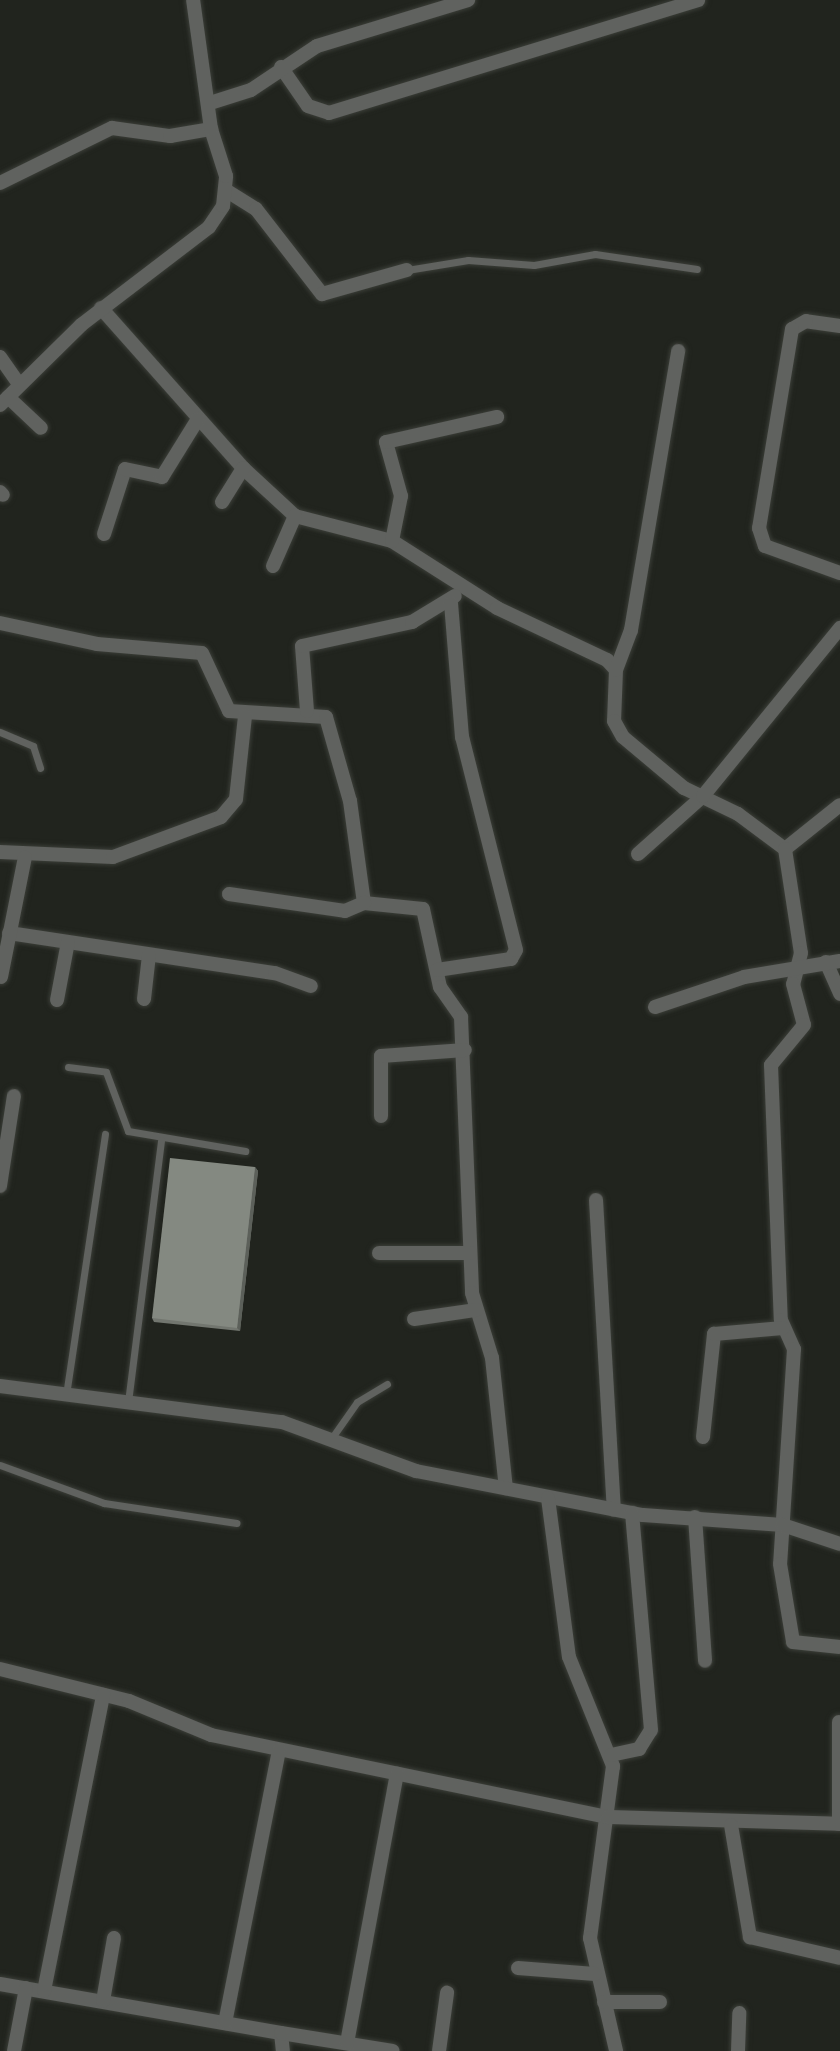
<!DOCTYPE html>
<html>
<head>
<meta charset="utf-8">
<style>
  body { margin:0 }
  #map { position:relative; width:840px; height:2051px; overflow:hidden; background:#21241e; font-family:Manrope,sans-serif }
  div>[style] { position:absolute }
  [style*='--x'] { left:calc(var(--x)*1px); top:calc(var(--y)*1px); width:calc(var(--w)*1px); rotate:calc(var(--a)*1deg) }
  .roads { filter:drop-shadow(0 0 2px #3b3e38) drop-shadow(0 0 2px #3b3e38) }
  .lane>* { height:7px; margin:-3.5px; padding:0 3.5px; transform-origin:3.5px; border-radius:3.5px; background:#60625f }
  .street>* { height:14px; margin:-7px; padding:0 7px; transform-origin:7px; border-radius:7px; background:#60625f }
  .wall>* { inset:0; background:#72766f }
  .shaded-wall>* { inset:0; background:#5c605a }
  .building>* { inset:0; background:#848981 }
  span { translate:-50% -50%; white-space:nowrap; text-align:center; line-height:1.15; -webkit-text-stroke:8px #0b0d0a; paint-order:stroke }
</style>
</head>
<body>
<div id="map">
  <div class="roads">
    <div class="lane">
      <div style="--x:407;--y:270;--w:62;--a:-9.3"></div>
      <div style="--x:468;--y:260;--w:66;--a:4.3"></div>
      <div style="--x:534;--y:265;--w:62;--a:-10.2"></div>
      <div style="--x:595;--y:254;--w:103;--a:8.4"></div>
      <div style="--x:0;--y:732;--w:36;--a:23"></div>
      <div style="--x:33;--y:746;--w:23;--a:72"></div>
      <div style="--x:68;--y:1067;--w:38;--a:7"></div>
      <div style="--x:106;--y:1072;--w:63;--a:69.6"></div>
      <div style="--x:128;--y:1131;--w:119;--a:9.7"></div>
      <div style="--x:66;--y:1395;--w:264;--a:-81.5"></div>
      <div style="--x:128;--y:1402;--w:264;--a:-82.8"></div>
      <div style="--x:331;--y:1439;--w:45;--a:-54.9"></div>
      <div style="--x:357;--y:1402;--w:35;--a:-31"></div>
      <div style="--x:0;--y:1465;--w:111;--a:20.1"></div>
      <div style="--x:104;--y:1503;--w:134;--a:8.6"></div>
    </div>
    <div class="street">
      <div style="--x:281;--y:67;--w:47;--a:55.3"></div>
      <div style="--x:308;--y:106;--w:22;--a:18"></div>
      <div style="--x:329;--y:113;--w:386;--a:-17"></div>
      <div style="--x:210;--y:103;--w:43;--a:-17.6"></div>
      <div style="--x:251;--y:90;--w:79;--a:-33.7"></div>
      <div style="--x:317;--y:46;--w:158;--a:-16.9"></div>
      <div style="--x:0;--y:183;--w:125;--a:-26.2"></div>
      <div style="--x:112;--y:128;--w:59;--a:7.9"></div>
      <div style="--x:170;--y:136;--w:42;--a:-9.7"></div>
      <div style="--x:227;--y:191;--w:34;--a:32"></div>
      <div style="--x:256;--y:209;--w:108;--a:52.2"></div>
      <div style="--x:322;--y:294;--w:88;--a:-15.8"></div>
      <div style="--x:101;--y:308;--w:214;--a:48.4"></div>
      <div style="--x:243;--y:468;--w:71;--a:42.7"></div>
      <div style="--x:295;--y:516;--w:100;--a:14.5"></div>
      <div style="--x:392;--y:541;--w:125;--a:32.5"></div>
      <div style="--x:497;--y:608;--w:122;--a:25.3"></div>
      <div style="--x:607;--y:660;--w:13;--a:48"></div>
      <div style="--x:616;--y:670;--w:51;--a:92.2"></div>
      <div style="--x:614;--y:721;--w:18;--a:61"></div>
      <div style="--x:623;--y:737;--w:80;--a:39.9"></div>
      <div style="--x:684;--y:788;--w:60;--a:25.7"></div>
      <div style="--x:738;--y:814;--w:59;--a:36.7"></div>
      <div style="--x:785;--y:849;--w:70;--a:-38.7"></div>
      <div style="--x:840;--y:326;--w:34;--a:-172"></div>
      <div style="--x:806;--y:321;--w:16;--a:150"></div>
      <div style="--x:792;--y:329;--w:202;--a:99.4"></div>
      <div style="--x:759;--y:528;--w:19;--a:72"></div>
      <div style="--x:765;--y:546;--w:80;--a:19.8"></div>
      <div style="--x:0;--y:357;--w:33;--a:55"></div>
      <div style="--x:8;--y:397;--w:45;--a:43.2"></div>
      <div style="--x:0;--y:405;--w:114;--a:-44.6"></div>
      <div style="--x:81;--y:325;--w:161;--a:-37.4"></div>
      <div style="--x:209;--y:227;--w:25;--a:-56"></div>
      <div style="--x:223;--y:206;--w:30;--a:-84"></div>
      <div style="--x:226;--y:176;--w:49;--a:-107.7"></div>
      <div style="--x:211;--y:129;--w:130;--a:-97.9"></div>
      <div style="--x:0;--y:492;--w:4;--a:45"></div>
      <div style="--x:222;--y:502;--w:40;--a:-58"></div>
      <div style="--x:104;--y:534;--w:68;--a:-72.1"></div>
      <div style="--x:125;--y:469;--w:38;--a:12"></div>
      <div style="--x:162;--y:477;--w:68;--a:-58.2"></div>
      <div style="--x:392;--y:541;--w:46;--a:-78.7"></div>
      <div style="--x:401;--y:496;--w:56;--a:-105.5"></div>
      <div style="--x:386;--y:442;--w:114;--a:-12.7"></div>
      <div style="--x:273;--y:566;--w:55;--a:-66.3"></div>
      <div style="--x:0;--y:623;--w:99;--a:12.2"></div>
      <div style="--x:97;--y:644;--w:105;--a:4.9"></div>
      <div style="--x:202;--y:653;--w:64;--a:65"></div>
      <div style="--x:229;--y:711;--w:97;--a:3.5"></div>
      <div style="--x:326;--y:717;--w:87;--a:74.1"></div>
      <div style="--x:350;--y:801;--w:103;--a:82.2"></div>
      <div style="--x:364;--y:903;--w:59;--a:5.8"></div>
      <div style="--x:423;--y:909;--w:80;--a:77.7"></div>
      <div style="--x:440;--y:987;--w:37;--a:55"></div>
      <div style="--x:461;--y:1017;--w:276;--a:87.7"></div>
      <div style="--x:472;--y:1293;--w:68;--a:72.9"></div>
      <div style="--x:492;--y:1358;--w:131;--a:83.9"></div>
      <div style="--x:616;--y:670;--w:43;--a:-69.4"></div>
      <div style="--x:631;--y:630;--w:283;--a:-80.4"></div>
      <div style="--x:307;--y:711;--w:65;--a:-94.4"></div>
      <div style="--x:302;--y:646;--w:113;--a:-12.3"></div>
      <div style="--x:412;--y:622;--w:50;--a:-31.2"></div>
      <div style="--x:785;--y:849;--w:105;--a:81.3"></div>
      <div style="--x:801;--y:953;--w:32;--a:104"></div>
      <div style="--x:793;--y:984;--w:42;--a:75"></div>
      <div style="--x:804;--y:1025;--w:52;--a:129.5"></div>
      <div style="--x:771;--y:1065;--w:255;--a:87.8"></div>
      <div style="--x:781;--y:1320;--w:32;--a:66"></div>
      <div style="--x:794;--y:1349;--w:215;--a:93.7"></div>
      <div style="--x:780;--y:1564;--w:79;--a:80.5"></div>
      <div style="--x:793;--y:1642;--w:47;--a:6.1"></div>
      <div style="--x:0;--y:852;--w:113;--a:2.5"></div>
      <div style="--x:113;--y:857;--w:115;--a:-20.3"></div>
      <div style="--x:221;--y:817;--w:23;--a:-50"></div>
      <div style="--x:236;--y:799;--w:83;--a:-83.8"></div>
      <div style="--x:638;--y:854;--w:87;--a:-41.7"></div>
      <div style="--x:703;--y:796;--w:217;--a:-50.8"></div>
      <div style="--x:229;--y:894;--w:117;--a:8.3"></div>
      <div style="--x:345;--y:911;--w:21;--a:-23"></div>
      <div style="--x:9;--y:933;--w:269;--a:8.6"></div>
      <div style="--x:275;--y:973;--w:38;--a:20"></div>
      <div style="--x:826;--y:962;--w:35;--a:66"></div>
      <div style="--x:437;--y:970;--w:75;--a:-8.5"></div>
      <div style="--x:511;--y:959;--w:10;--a:-61"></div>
      <div style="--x:516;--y:950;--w:220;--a:-104.2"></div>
      <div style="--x:462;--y:737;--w:134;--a:-94.7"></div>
      <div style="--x:1;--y:977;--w:122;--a:-78.7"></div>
      <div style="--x:144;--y:999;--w:44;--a:-83.5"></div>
      <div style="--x:57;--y:1000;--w:59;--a:-79.3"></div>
      <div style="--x:655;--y:1007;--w:94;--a:-18.6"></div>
      <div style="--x:744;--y:977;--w:97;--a:-9.5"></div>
      <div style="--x:381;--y:1116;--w:60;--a:-90"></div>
      <div style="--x:381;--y:1056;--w:84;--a:-4.1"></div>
      <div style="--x:0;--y:1186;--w:91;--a:-81.2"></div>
      <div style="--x:596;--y:1200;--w:310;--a:86.7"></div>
      <div style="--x:379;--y:1253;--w:91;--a:0"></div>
      <div style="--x:414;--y:1319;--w:63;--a:-8.3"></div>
      <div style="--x:0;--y:1386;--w:284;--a:7.3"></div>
      <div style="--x:282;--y:1422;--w:143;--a:20.1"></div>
      <div style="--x:416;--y:1471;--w:231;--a:11"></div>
      <div style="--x:643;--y:1515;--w:140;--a:4.1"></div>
      <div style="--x:783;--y:1525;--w:60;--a:18.4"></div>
      <div style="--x:703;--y:1437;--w:104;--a:-83.9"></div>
      <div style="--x:714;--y:1334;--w:69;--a:-5"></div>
      <div style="--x:548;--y:1498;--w:160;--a:82.5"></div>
      <div style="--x:569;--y:1657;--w:118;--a:68"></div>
      <div style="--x:613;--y:1766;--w:174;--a:97.6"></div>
      <div style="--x:590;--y:1938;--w:116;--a:77"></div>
      <div style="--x:695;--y:1517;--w:144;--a:86"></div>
      <div style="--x:0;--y:1669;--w:133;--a:13.9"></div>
      <div style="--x:129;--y:1701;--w:89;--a:22.5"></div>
      <div style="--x:211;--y:1735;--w:405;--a:11.7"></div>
      <div style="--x:608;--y:1817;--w:232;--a:1.7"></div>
      <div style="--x:839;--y:1722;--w:102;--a:90"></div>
      <div style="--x:611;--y:1755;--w:29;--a:-12"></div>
      <div style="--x:639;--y:1749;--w:22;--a:-58"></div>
      <div style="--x:651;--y:1730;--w:218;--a:-95"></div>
      <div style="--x:731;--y:1825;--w:114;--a:80.4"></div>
      <div style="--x:750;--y:1937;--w:92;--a:13.1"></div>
      <div style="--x:518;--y:1968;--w:77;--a:4.5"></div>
      <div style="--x:0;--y:1984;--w:285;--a:9.9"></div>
      <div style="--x:281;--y:2033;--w:18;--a:84"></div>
      <div style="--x:44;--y:1991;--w:302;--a:-78.7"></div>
      <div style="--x:103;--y:2001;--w:64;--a:-80.1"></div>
      <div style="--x:604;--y:2002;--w:56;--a:0"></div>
      <div style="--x:225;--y:2023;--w:278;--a:-78.8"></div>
      <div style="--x:281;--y:2033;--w:113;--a:9.1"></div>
      <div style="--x:347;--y:2043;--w:274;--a:-79.5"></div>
      <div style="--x:14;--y:2051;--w:64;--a:-79.2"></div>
      <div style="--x:439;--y:2051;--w:59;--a:-82.1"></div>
      <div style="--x:738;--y:2051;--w:38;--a:-88"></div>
    </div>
  </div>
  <div class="wall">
    <div style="clip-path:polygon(255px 1167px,258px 1171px,240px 1331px,154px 1322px,152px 1318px)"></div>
  </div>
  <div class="shaded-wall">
    <div style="clip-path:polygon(255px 1167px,258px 1171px,240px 1331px,237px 1328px)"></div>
  </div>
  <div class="building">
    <div style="clip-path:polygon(170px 1158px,255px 1167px,237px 1328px,152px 1318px)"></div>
  </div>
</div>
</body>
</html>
